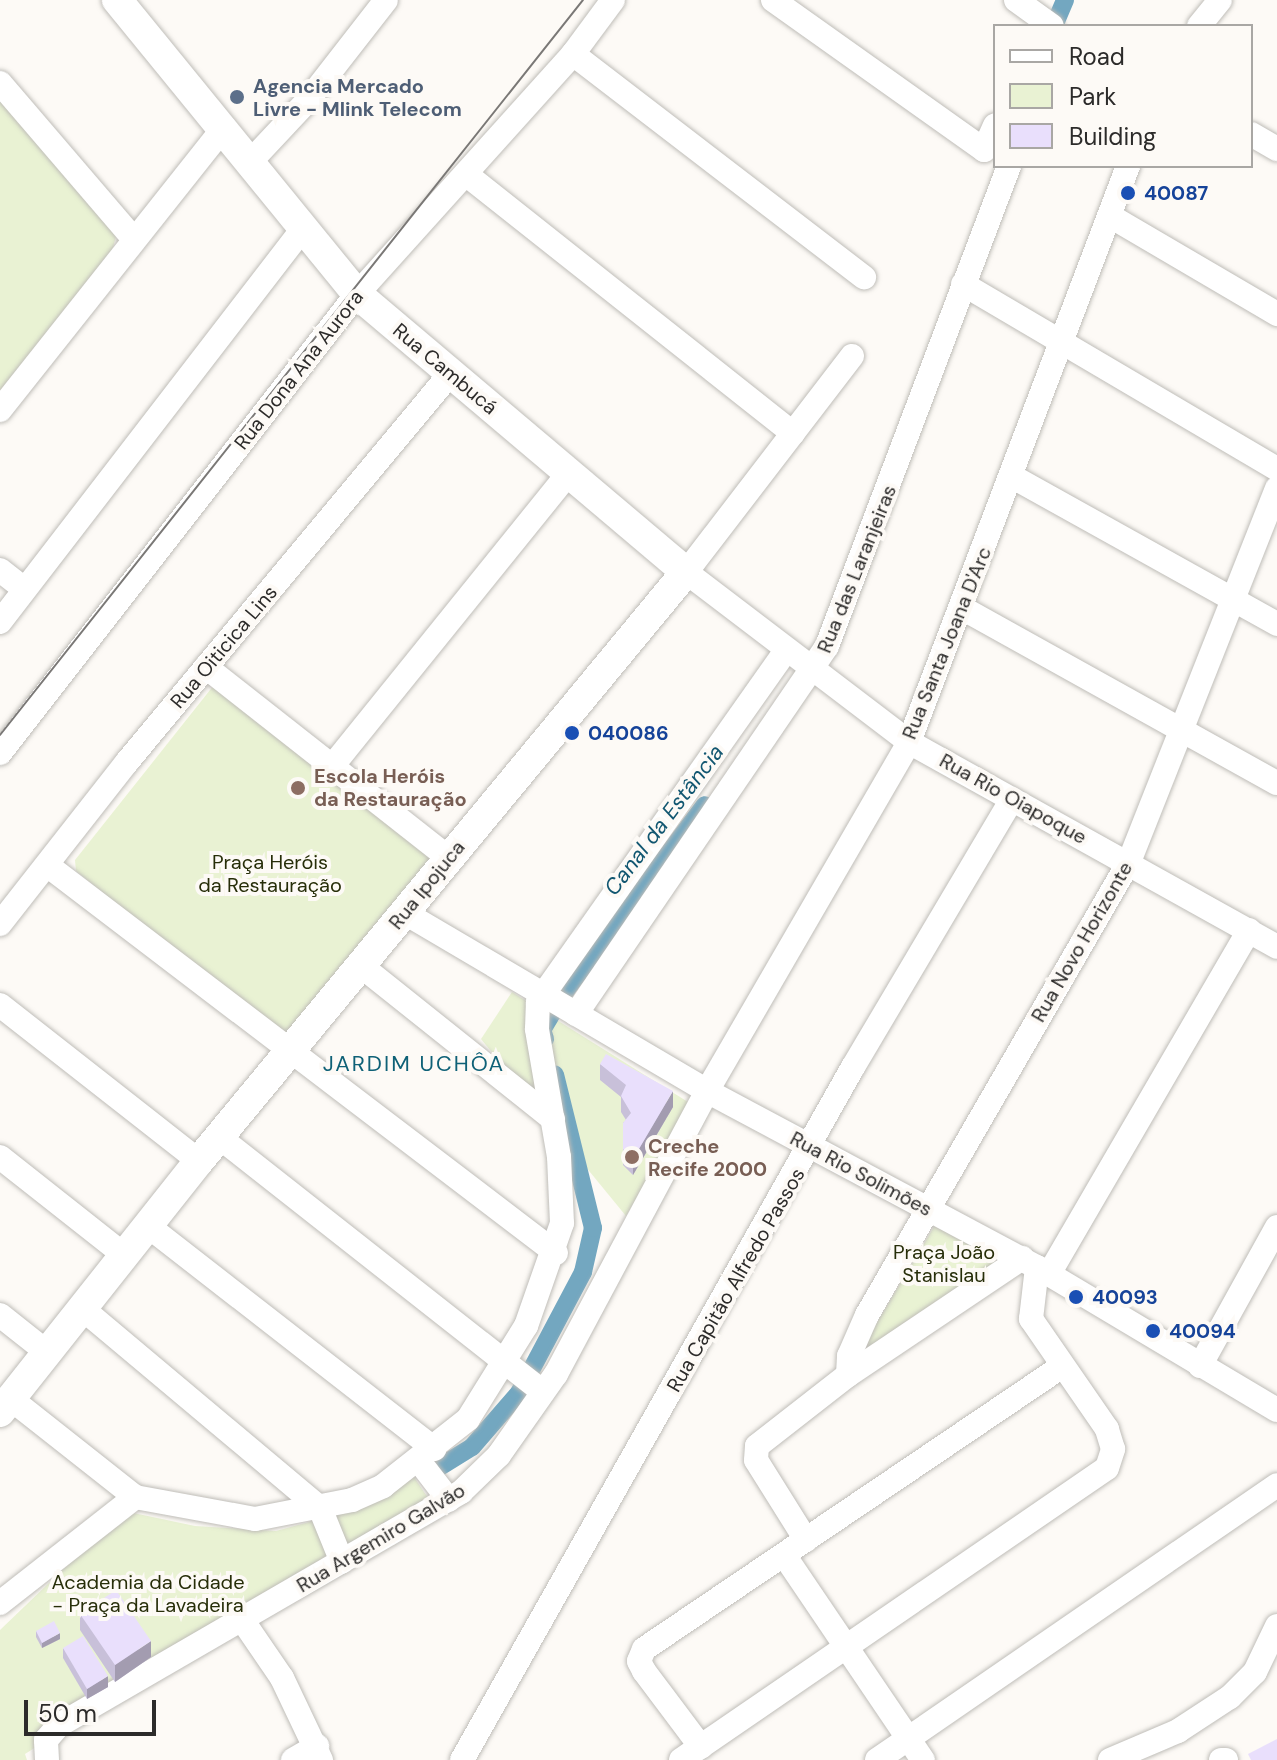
<!DOCTYPE html>
<html>
<head>
<meta charset="utf-8">
<style>
  body { margin:0 }
  #map { position:relative; width:1277px; height:1760px; overflow:hidden; background:#fdfaf6; font-family:"DM Sans",sans-serif }
  div>[style] { position:absolute }
  [style*='--x'] { left:calc(var(--x)*1px); top:calc(var(--y)*1px); width:calc(var(--w)*1px); rotate:calc(var(--a)*1deg) }
  .green>* { inset:0; background:#e9f2d3 }
  .canal>* { height:18px; margin:-9px; padding:0 9px; transform-origin:9px; border-radius:9px; background:#73a7c0 }
  .roads { filter:drop-shadow(0 0 2px #bfbdb8) drop-shadow(0 0 2px #bfbdb8) }
  .minor>* { height:24px; margin:-12px; padding:0 12px; transform-origin:12px; border-radius:12px; background:#fff }
  .major>* { height:30px; margin:-15px; padding:0 15px; transform-origin:15px; border-radius:15px; background:#fff }
  .tram>* { height:2px; margin:-1px; padding:0 1px; transform-origin:1px; border-radius:1px; background:#7a7876 }
  .wall>* { inset:0; background:#c8c0d9 }
  .shaded-wall>* { inset:0; background:#a39cb0 }
  .building>* { inset:0; background:#e9dffc }
  .dots>* { width:22px; height:22px; translate:-50% -50%; box-sizing:border-box; border:4px solid #fdfaf6; border-radius:50% }
  span { translate:-50% -50%; white-space:nowrap; text-align:center; line-height:1.15; -webkit-text-stroke:8px #fdfaf6; paint-order:stroke }
  .service-label { font-size:20px; color:#4e5e75; font-weight:700 }
  .left { translate:0 -50%; text-align:left }
  .transit-label { font-size:20px; color:#164399; font-weight:700 }
  .street-label { font-size:20px; color:#2c2b2a }
  .education-label { font-size:20px; color:#785e54; font-weight:700 }
  .park-label { font-size:20px; color:#272e09 }
  .water-label { font-size:22px; color:#125771; font-style:italic }
  .neighbourhood-label { font-size:22px; color:#0f6177; letter-spacing:2px }
  .legend { position:absolute; left:993px; top:24px; width:260px; height:144px; box-sizing:border-box; background:#fdfaf6; border:2px solid #a9a7a4; margin:0; padding:10px 14px; list-style:none; font-size:24px; color:#2c2b2a }
  .legend li { display:flex; align-items:center; gap:16px; height:40px }
  .legend b { width:40px; border:2px solid #a9a7a4 }
  .scale { position:absolute; left:24px; top:1700px; width:132px; height:36px; box-sizing:border-box; border:4px solid #2c2b2a; border-top:0; padding-left:10px; font-size:24px; line-height:28px; white-space:nowrap; color:#2c2b2a; -webkit-text-stroke:6px #fdfaf6; paint-order:stroke }
</style>
</head>
<body>
<div id="map">
  <div class="green">
    <div style="clip-path:polygon(0 91px,116px 236px,113px 248px,0 394px)"></div>
    <div style="clip-path:polygon(214px 685px,437px 857px,301px 1033px,275px 1033px,76px 871px,75px 860px)"></div>
    <div style="clip-path:polygon(512px 992px,688px 1102px,690px 1107px,626px 1216px,481px 1039px)"></div>
    <div style="clip-path:polygon(935px 1225px,1002px 1257px,867px 1353px,863px 1346px)"></div>
    <div style="clip-path:polygon(404px 1462px,438px 1513px,96px 1709px,25px 1754px,27px 1760px,0 1760px,0 1630px,124px 1511px,195px 1526px,276px 1531px,309px 1522px)"></div>
  </div>
  <div class="canal">
    <div style="--x:1054;--y:26;--w:28;--a:-67"></div>
    <div style="--x:545;--y:1039;--w:9;--a:-108"></div>
    <div style="--x:542;--y:1030;--w:47;--a:-59"></div>
    <div style="--x:566;--y:990;--w:231;--a:-53.1"></div>
    <div style="--x:433;--y:1471;--w:46;--a:-31.6"></div>
    <div style="--x:472;--y:1447;--w:72;--a:-49"></div>
    <div style="--x:519;--y:1393;--w:137;--a:-62.1"></div>
    <div style="--x:583;--y:1272;--w:45;--a:-77.2"></div>
    <div style="--x:593;--y:1228;--w:158;--a:-103.9"></div>
  </div>
  <div class="roads">
    <div class="minor">
      <div style="--x:773;--y:0;--w:259;--a:35.4"></div>
      <div style="--x:984;--y:150;--w:27;--a:-66"></div>
      <div style="--x:1016;--y:0;--w:44;--a:35.8"></div>
      <div style="--x:1199;--y:26;--w:33;--a:-51"></div>
      <div style="--x:573;--y:54;--w:367;--a:37.5"></div>
      <div style="--x:0;--y:83;--w:204;--a:49.4"></div>
      <div style="--x:1251;--y:134;--w:30;--a:30"></div>
      <div style="--x:251;--y:161;--w:85;--a:-46.9"></div>
      <div style="--x:309;--y:99;--w:125;--a:-52.1"></div>
      <div style="--x:467;--y:175;--w:416;--a:38.4"></div>
      <div style="--x:1110;--y:216;--w:194;--a:30.4"></div>
      <div style="--x:963;--y:284;--w:364;--a:30.5"></div>
      <div style="--x:852;--y:356;--w:272;--a:127.5"></div>
      <div style="--x:686;--y:572;--w:280;--a:37.3"></div>
      <div style="--x:909;--y:742;--w:421;--a:29.1"></div>
      <div style="--x:0;--y:410;--w:361;--a:-51.6"></div>
      <div style="--x:1013;--y:477;--w:302;--a:29.1"></div>
      <div style="--x:0;--y:570;--w:31;--a:38"></div>
      <div style="--x:962;--y:608;--w:360;--a:29.1"></div>
      <div style="--x:0;--y:622;--w:496;--a:-52.4"></div>
      <div style="--x:206;--y:667;--w:309;--a:38.2"></div>
      <div style="--x:0;--y:753;--w:581;--a:-52.13"></div>
      <div style="--x:357;--y:294;--w:323;--a:-48"></div>
      <div style="--x:573;--y:54;--w:67;--a:-53.5"></div>
      <div style="--x:334;--y:764;--w:373;--a:-51.1"></div>
      <div style="--x:47;--y:865;--w:640;--a:37.32"></div>
      <div style="--x:405;--y:913;--w:351;--a:30.5"></div>
      <div style="--x:707;--y:1091;--w:374;--a:28.1"></div>
      <div style="--x:1037;--y:1267;--w:279;--a:30.8"></div>
      <div style="--x:0;--y:924;--w:206;--a:-51.9"></div>
      <div style="--x:127;--y:762;--w:505;--a:-50.22"></div>
      <div style="--x:360;--y:965;--w:247;--a:38.6"></div>
      <div style="--x:0;--y:1005;--w:253;--a:38.1"></div>
      <div style="--x:576;--y:1014;--w:445;--a:-55.7"></div>
      <div style="--x:827;--y:646;--w:513;--a:-69.23"></div>
      <div style="--x:219;--y:1137;--w:412;--a:38.2"></div>
      <div style="--x:0;--y:1157;--w:158;--a:38.3"></div>
      <div style="--x:148;--y:1226;--w:363;--a:37.9"></div>
      <div style="--x:1049;--y:1274;--w:398;--a:-59.8"></div>
      <div style="--x:84;--y:1310;--w:308;--a:40"></div>
      <div style="--x:320;--y:1508;--w:58;--a:67.8"></div>
      <div style="--x:0;--y:1315;--w:61;--a:38.4"></div>
      <div style="--x:1200;--y:1366;--w:159;--a:-61"></div>
      <div style="--x:848;--y:1375;--w:19;--a:-87"></div>
      <div style="--x:849;--y:1356;--w:45;--a:-66.3"></div>
      <div style="--x:867;--y:1315;--w:523;--a:-59.96"></div>
      <div style="--x:1129;--y:862;--w:402;--a:-68.4"></div>
      <div style="--x:11;--y:1399;--w:158;--a:38.3"></div>
      <div style="--x:135;--y:1497;--w:122;--a:10.4"></div>
      <div style="--x:255;--y:1519;--w:99;--a:-11.1"></div>
      <div style="--x:352;--y:1500;--w:34;--a:-24"></div>
      <div style="--x:383;--y:1486;--w:108;--a:-38.2"></div>
      <div style="--x:468;--y:1419;--w:110;--a:-58.1"></div>
      <div style="--x:526;--y:1326;--w:109;--a:-70.7"></div>
      <div style="--x:562;--y:1223;--w:66;--a:-92.6"></div>
      <div style="--x:559;--y:1157;--w:130;--a:-99.8"></div>
      <div style="--x:537;--y:1029;--w:27;--a:-88"></div>
      <div style="--x:538;--y:1002;--w:430;--a:-54.8"></div>
      <div style="--x:419;--y:1461;--w:49;--a:52.4"></div>
      <div style="--x:806;--y:1540;--w:94;--a:-122"></div>
      <div style="--x:756;--y:1460;--w:14;--a:-86"></div>
      <div style="--x:757;--y:1446;--w:115;--a:-38"></div>
      <div style="--x:848;--y:1375;--w:210;--a:-33.9"></div>
      <div style="--x:784;--y:1555;--w:248;--a:55.9"></div>
      <div style="--x:0;--y:1603;--w:172;--a:-38.1"></div>
      <div style="--x:243;--y:1621;--w:69;--a:55.6"></div>
      <div style="--x:282;--y:1678;--w:91;--a:64.6"></div>
      <div style="--x:701;--y:1747;--w:95;--a:-126.9"></div>
      <div style="--x:644;--y:1671;--w:11;--a:-117"></div>
      <div style="--x:639;--y:1661;--w:13;--a:-67"></div>
      <div style="--x:644;--y:1649;--w:503;--a:-34.07"></div>
      <div style="--x:47;--y:1760;--w:20;--a:-93"></div>
      <div style="--x:46;--y:1740;--w:20;--a:-49"></div>
      <div style="--x:59;--y:1725;--w:465;--a:-30.1"></div>
      <div style="--x:461;--y:1492;--w:53;--a:-44.2"></div>
      <div style="--x:499;--y:1455;--w:99;--a:-54.9"></div>
      <div style="--x:556;--y:1374;--w:321;--a:-61.9"></div>
      <div style="--x:707;--y:1091;--w:403;--a:-59.9"></div>
      <div style="--x:909;--y:742;--w:616;--a:-69.18"></div>
      <div style="--x:293;--y:1760;--w:28;--a:-30"></div>
      <div style="--x:462;--y:1760;--w:796;--a:-60.57"></div>
      <div style="--x:853;--y:1067;--w:309;--a:-59.3"></div>
      <div style="--x:681;--y:1760;--w:516;--a:-34.43"></div>
      <div style="--x:1107;--y:1468;--w:20;--a:-72"></div>
      <div style="--x:1113;--y:1449;--w:21;--a:-107"></div>
      <div style="--x:1107;--y:1429;--w:134;--a:-124.6"></div>
      <div style="--x:1031;--y:1319;--w:52;--a:-83.4"></div>
      <div style="--x:877;--y:1760;--w:485;--a:-34.5"></div>
      <div style="--x:1110;--y:1760;--w:74;--a:-23.1"></div>
      <div style="--x:1178;--y:1731;--w:62;--a:-33.2"></div>
      <div style="--x:1230;--y:1697;--w:35;--a:-45"></div>
      <div style="--x:1255;--y:1672;--w:51;--a:-64.4"></div>
      <div style="--x:1221;--y:1760;--w:5;--a:0"></div>
    </div>
    <div class="major">
      <div style="--x:0;--y:1412;--w:320;--a:-51.6"></div>
      <div style="--x:199;--y:1161;--w:764;--a:-50.42"></div>
      <div style="--x:686;--y:572;--w:431;--a:-139.8"></div>
      <div style="--x:357;--y:294;--w:380;--a:-129.2"></div>
    </div>
  </div>
  <div class="tram">
    <div style="--x:0;--y:735;--w:938;--a:-51.58"></div>
  </div>
  <div class="wall">
    <div style="clip-path:polygon(600px 1064px,673px 1107px,633px 1175px,623px 1165px,623px 1123px,626px 1120px,621px 1112px,621px 1097px,600px 1080px)"></div>
    <div style="clip-path:polygon(80px 1614px,151px 1657px,115px 1682px,80px 1630px)"></div>
    <div style="clip-path:polygon(36px 1631px,60px 1639px,42px 1648px,36px 1637px)"></div>
    <div style="clip-path:polygon(63px 1648px,108px 1687px,87px 1699px,63px 1658px)"></div>
  </div>
  <div class="shaded-wall">
    <div style="clip-path:polygon(673px 1091px,673px 1107px,633px 1175px,633px 1159px)"></div>
    <div style="clip-path:polygon(60px 1633px,60px 1639px,42px 1648px,42px 1643px)"></div>
    <div style="clip-path:polygon(151px 1641px,151px 1657px,115px 1682px,115px 1665px)"></div>
    <div style="clip-path:polygon(108px 1676px,108px 1687px,87px 1699px,87px 1689px)"></div>
  </div>
  <div class="building">
    <div style="clip-path:polygon(606px 1054px,673px 1091px,633px 1159px,623px 1149px,623px 1123px,631px 1113px,621px 1096px,626px 1085px,600px 1064px)"></div>
    <div style="clip-path:polygon(116px 1590px,151px 1641px,115px 1665px,80px 1614px)"></div>
    <div style="clip-path:polygon(54px 1621px,60px 1633px,42px 1643px,36px 1631px)"></div>
    <div style="clip-path:polygon(83px 1636px,108px 1676px,87px 1689px,63px 1648px)"></div>
    <div style="clip-path:polygon(1277px 1739px,1277px 1760px,1251px 1760px,1248px 1754px)"></div>
  </div>
  <div class="dots">
    <div style="left:237px;top:97px;background:#5c6f8a"></div>
    <div style="left:1128px;top:193px;background:#1a4fb4"></div>
    <div style="left:572px;top:733px;background:#1a4fb4"></div>
    <div style="left:298px;top:788px;background:#8d6e63"></div>
    <div style="left:632px;top:1157px;background:#8d6e63"></div>
    <div style="left:1076px;top:1297px;background:#1a4fb4"></div>
    <div style="left:1153px;top:1331px;background:#1a4fb4"></div>
  </div>
  <div class="service-label">
    <span class="left" style="left:253px;top:98px">Agencia Mercado<br>Livre - Mlink Telecom</span>
  </div>
  <div class="transit-label">
    <span class="left" style="left:1144px;top:193px">40087</span>
    <span class="left" style="left:588px;top:733px">040086</span>
    <span class="left" style="left:1092px;top:1297px">40093</span>
    <span class="left" style="left:1169px;top:1331px">40094</span>
  </div>
  <div class="street-label">
    <span style="left:445px;top:369px;rotate:40deg">Rua Cambucá</span>
    <span style="left:299px;top:370px;rotate:-52deg">Rua Dona Ana Aurora</span>
    <span style="left:857px;top:569px;rotate:-68deg">Rua das Laranjeiras</span>
    <span style="left:947px;top:643px;rotate:-68deg">Rua Santa Joana D'Arc</span>
    <span style="left:224px;top:647px;rotate:-50deg">Rua Oiticica Lins</span>
    <span style="left:1013px;top:799px;rotate:29deg">Rua Rio Oiapoque</span>
    <span style="left:427px;top:885px;rotate:-51deg">Rua Ipojuca</span>
    <span style="left:1082px;top:942px;rotate:-60deg">Rua Novo Horizonte</span>
    <span style="left:861px;top:1174px;rotate:28deg">Rua Rio Solimões</span>
    <span style="left:736px;top:1280px;rotate:-60deg">Rua Capitão Alfredo Passos</span>
    <span style="left:381px;top:1538px;rotate:-31deg">Rua Argemiro Galvão</span>
  </div>
  <div class="education-label">
    <span class="left" style="left:314px;top:788px">Escola Heróis<br>da Restauração</span>
    <span class="left" style="left:648px;top:1158px">Creche<br>Recife 2000</span>
  </div>
  <div class="park-label">
    <span style="left:270px;top:874px">Praça Heróis<br>da Restauração</span>
    <span style="left:944px;top:1264px">Praça João<br>Stanislau</span>
    <span style="left:148px;top:1594px">Academia da Cidade<br>- Praça da Lavadeira</span>
  </div>
  <div class="water-label">
    <span style="left:664px;top:820px;rotate:-53deg">Canal da Estância</span>
  </div>
  <div class="neighbourhood-label">
    <span style="left:414px;top:1064px">JARDIM UCHÔA</span>
  </div>
  <ul class="legend">
  <li><b style="height:10px;background:#fff"></b>Road</li>
  <li><b style="height:22px;background:#e9f2d3"></b>Park</li>
  <li><b style="height:22px;background:#e9dffc"></b>Building</li>
  </ul>
  <div class="scale">50 m</div>
</div>
</body>
</html>
